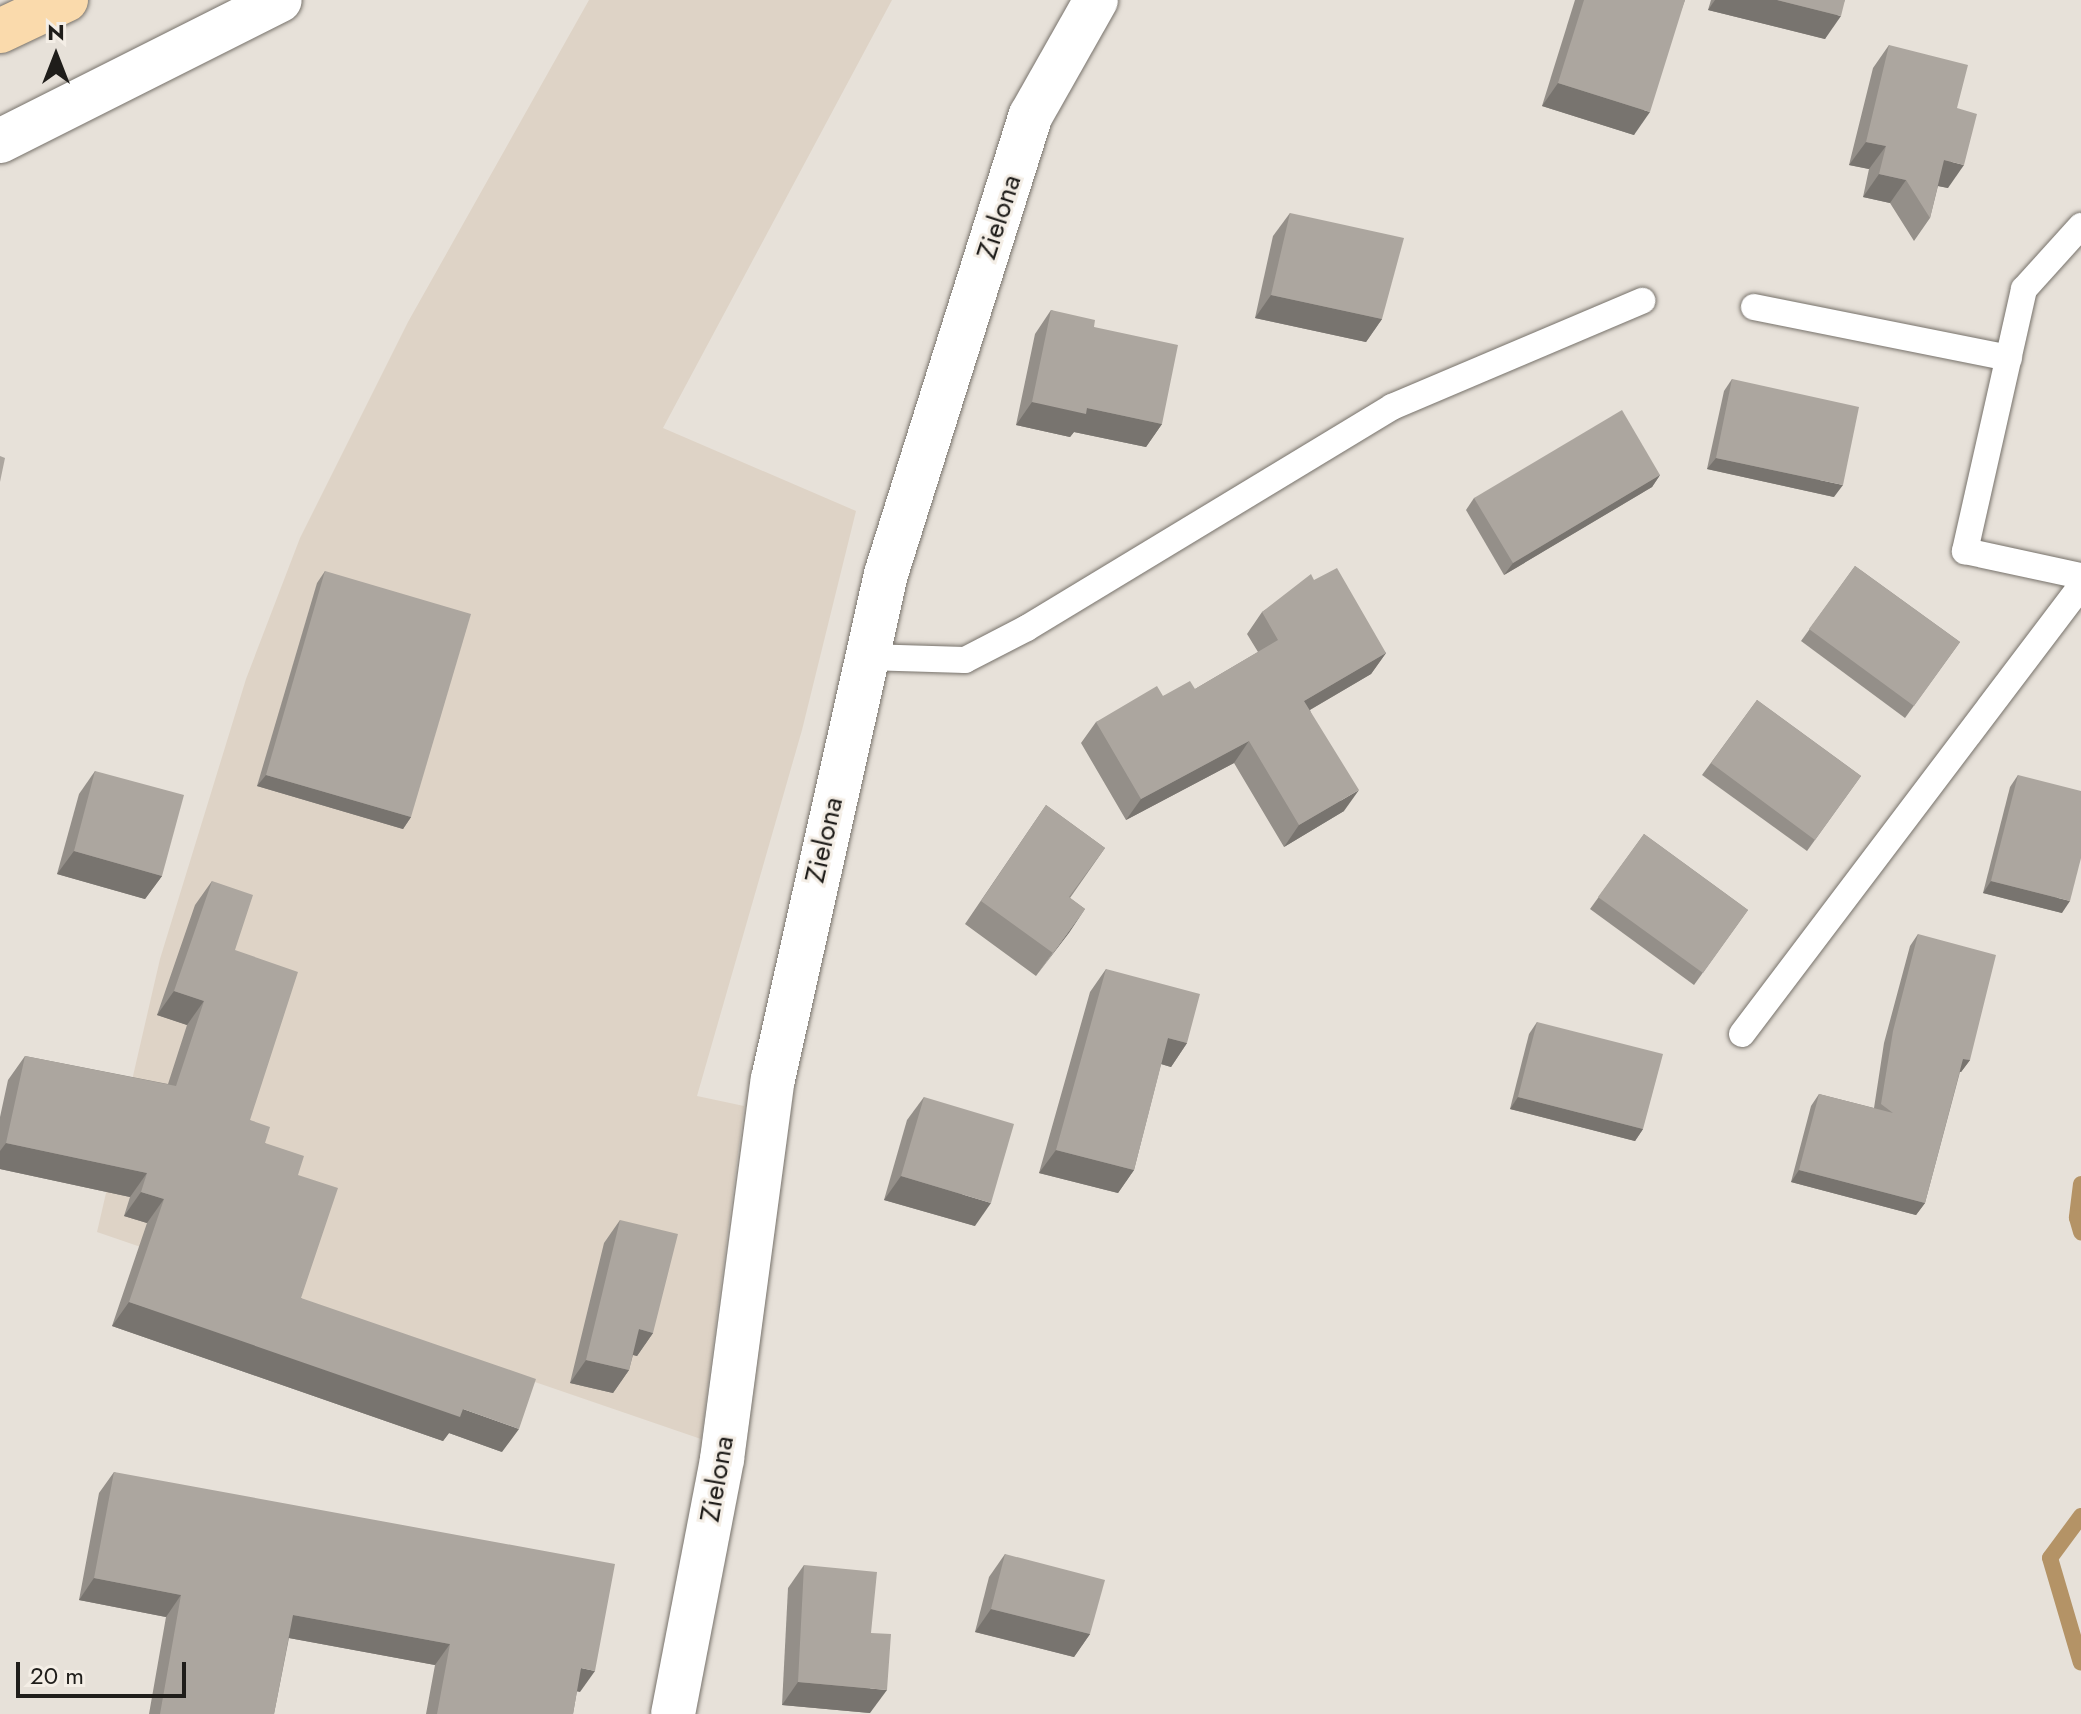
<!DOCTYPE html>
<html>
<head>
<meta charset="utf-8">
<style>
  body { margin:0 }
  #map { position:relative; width:2081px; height:1714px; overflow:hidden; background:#e7e1d9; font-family:Jost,sans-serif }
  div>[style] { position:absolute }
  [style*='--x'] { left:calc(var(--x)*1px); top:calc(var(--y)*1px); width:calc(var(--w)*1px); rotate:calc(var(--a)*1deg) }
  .built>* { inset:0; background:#ded3c6 }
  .stream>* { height:16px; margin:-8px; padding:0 8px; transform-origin:8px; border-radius:8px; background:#b49366 }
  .roads { filter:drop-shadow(0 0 2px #77726b) drop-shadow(0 0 2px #77726b) }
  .service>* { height:26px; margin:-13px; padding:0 13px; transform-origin:13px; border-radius:13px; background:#fff }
  .minor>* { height:44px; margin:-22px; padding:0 22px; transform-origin:22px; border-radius:22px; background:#fff }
  .primary>* { height:44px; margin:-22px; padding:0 22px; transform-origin:22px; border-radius:22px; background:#fadaac }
  .wall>* { inset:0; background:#948f89 }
  .shaded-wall>* { inset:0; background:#78746f }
  .building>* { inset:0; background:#aca69f }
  span { translate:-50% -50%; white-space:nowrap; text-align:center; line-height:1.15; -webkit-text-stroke:6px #f4eee6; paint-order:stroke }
  .street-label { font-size:28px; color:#1f1d1a }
  .north { position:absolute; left:16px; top:16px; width:80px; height:80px; -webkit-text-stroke:6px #f4eee6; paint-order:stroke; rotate:0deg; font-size:22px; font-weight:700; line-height:32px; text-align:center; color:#1f1d1a }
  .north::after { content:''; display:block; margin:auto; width:28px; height:36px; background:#1f1d1a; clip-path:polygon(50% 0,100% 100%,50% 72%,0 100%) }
  .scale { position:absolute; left:16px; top:1662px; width:170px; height:36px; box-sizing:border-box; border:4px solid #1f1d1a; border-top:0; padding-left:10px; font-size:24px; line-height:28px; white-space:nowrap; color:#1f1d1a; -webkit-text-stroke:6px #f4eee6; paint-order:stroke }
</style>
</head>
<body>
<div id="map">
  <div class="built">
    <div style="clip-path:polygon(589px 0,892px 0,663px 428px,856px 511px,802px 730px,697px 1096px,744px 1106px,701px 1439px,97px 1232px,160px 959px,246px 679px,300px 538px,408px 322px)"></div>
  </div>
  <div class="stream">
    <div style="--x:2081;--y:1184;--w:34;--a:97"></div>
    <div style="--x:2077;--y:1218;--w:15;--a:74"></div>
    <div style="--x:2081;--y:1516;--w:52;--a:126.4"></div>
    <div style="--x:2050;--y:1558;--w:109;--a:73.6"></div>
  </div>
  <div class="roads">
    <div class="service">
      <div style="--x:2081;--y:226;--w:85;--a:132.1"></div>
      <div style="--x:2024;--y:289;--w:269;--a:102.7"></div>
      <div style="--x:1965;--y:551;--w:119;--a:12.2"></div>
      <div style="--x:1754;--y:307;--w:260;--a:11.3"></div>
      <div style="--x:866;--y:657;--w:99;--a:1.7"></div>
      <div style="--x:965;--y:660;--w:70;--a:-27.3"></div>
      <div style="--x:1027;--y:628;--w:427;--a:-31.2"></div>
      <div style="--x:1392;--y:407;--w:272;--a:-23"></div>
      <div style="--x:1742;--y:1034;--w:562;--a:-52.89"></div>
    </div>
    <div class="minor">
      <div style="--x:0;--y:141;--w:313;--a:-26.7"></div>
      <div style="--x:673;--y:1714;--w:260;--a:-79.1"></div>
      <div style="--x:722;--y:1459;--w:383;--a:-82.4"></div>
      <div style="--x:773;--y:1079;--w:517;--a:-77.39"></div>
      <div style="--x:886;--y:574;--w:481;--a:-72.5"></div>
      <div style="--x:1031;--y:115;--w:132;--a:-60.5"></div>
    </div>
    <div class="primary">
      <div style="--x:0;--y:31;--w:73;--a:-25.2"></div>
    </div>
  </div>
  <div class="wall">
    <div style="clip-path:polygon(1575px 0,1685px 0,1634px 135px,1542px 106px)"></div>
    <div style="clip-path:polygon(1711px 0,1845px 0,1825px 39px,1708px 10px)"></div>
    <div style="clip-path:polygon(1889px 45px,1957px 108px,1948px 188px,1938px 186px,1930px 218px,1914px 241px,1890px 203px,1863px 197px,1869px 169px,1849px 165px,1873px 68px)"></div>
    <div style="clip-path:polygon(1290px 213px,1382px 319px,1366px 342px,1255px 318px,1273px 236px)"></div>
    <div style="clip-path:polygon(1051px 310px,1094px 327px,1162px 424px,1146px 447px,1074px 432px,1070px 437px,1016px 425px,1035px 334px)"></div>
    <div style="clip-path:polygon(1732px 379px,1834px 497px,1707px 469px,1724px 391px)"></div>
    <div style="clip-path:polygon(1660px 475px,1652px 487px,1504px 575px,1466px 510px,1474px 498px)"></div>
    <div style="clip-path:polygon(1855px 566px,1960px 642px,1905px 718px,1801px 641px)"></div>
    <div style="clip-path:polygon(325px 571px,411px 817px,403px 829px,257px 786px,317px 583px)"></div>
    <div style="clip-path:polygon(1314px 580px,1386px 653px,1371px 674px,1310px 710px,1344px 811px,1284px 847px,1234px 763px,1126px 820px,1081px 743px,1096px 722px,1163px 696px,1195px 689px,1258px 652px,1247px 634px,1262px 612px)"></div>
    <div style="clip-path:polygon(1757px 700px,1861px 776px,1807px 851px,1702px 775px)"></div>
    <div style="clip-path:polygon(95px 771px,162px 876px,145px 899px,57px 874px,79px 794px)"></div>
    <div style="clip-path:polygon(2018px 775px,2062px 913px,1983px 893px,2010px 787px)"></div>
    <div style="clip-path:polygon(1046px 805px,1105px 848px,1070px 898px,1085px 909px,1036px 976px,965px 924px)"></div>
    <div style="clip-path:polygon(1644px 834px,1748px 910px,1694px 985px,1590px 909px)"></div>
    <div style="clip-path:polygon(212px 881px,235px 950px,250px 1120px,265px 1143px,298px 1175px,301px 1298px,502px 1452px,449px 1433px,443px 1441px,112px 1326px,147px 1223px,124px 1216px,130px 1197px,0 1169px,0 1117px,8px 1080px,25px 1056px,168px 1084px,187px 1025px,157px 1015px,195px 905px)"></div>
    <div style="clip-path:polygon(1918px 934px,1970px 1060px,1961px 1072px,1960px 1072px,1925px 1203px,1916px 1215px,1791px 1182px,1811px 1106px,1819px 1094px,1874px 1108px,1884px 1043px,1910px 946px)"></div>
    <div style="clip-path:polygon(1106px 969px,1187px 1043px,1171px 1067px,1161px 1064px,1134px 1170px,1118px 1193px,1039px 1173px,1090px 992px)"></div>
    <div style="clip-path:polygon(1537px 1022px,1643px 1129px,1635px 1141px,1510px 1109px,1529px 1034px)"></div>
    <div style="clip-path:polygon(924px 1097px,975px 1226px,884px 1200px,907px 1120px)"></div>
    <div style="clip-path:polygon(620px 1220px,653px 1333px,637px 1356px,633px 1355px,629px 1370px,613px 1393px,570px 1383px,604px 1243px)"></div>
    <div style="clip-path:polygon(114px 1472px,580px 1692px,577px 1691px,573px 1714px,426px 1714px,435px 1665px,289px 1638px,274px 1714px,149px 1714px,166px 1617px,79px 1600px,99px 1493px)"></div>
    <div style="clip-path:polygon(1005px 1554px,1090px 1634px,1074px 1657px,975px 1632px,989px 1577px)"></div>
    <div style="clip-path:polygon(804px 1565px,871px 1633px,870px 1713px,782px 1705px,788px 1588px)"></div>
  </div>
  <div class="shaded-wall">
    <div style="clip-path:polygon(1715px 0,1777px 0,1841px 16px,1825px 39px,1708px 10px)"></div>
    <div style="clip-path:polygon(1558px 83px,1650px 112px,1634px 135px,1542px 106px)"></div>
    <div style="clip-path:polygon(1866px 142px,1886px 146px,1869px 169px,1849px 165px)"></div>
    <div style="clip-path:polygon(1944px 160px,1964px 165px,1948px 188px,1928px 184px)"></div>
    <div style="clip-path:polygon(1879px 174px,1906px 180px,1890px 203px,1863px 197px)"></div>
    <div style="clip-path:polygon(1271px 295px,1382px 319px,1366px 342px,1255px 318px)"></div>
    <div style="clip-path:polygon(1032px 402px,1087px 408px,1162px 424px,1146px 447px,1074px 432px,1070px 437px,1016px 425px)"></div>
    <div style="clip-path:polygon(1716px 458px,1843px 485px,1834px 497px,1707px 469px)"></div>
    <div style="clip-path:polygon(1660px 475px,1652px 487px,1504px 575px,1513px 563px)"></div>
    <div style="clip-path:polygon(1386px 653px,1371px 674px,1289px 722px,1304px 701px)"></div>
    <div style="clip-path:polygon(1249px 741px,1234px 763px,1126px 820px,1141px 799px)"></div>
    <div style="clip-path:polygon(266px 775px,411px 817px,403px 829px,257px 786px)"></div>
    <div style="clip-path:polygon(1359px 790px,1344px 811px,1284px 847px,1299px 825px)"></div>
    <div style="clip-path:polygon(74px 851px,162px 876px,145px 899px,57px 874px)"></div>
    <div style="clip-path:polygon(1991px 881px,2070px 901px,2062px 913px,1983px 893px)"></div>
    <div style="clip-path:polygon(1085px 909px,1069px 933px,1036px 976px,1053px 953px)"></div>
    <div style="clip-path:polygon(174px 991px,204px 1001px,187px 1025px,157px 1015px)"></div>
    <div style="clip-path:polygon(1168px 1038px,1187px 1043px,1171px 1067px,1151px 1061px)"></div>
    <div style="clip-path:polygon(1963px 1059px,1970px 1060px,1961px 1072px,1955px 1071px)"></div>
    <div style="clip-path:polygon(1518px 1097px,1643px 1129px,1635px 1141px,1510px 1109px)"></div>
    <div style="clip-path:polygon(6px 1143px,147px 1173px,130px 1197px,0 1169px,0 1151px)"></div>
    <div style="clip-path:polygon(1056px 1150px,1134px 1170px,1118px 1193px,1039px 1173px)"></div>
    <div style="clip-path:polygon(1799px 1170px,1925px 1203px,1916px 1215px,1791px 1182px)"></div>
    <div style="clip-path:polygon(901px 1176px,991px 1203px,975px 1226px,884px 1200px)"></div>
    <div style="clip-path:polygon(141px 1192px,164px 1199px,147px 1223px,124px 1216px)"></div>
    <div style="clip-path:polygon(129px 1302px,463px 1409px,519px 1429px,502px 1452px,449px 1433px,443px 1441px,112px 1326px)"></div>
    <div style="clip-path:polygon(639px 1329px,653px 1333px,637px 1356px,622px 1352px)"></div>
    <div style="clip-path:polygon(586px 1360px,629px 1370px,613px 1393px,570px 1383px)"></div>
    <div style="clip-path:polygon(94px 1578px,181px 1595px,166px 1617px,79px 1600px)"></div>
    <div style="clip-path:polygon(991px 1609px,1090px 1634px,1074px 1657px,975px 1632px)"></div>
    <div style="clip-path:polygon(293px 1615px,450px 1644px,435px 1665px,278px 1636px)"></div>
    <div style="clip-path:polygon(581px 1668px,595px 1671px,580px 1692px,566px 1689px)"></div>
    <div style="clip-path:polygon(798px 1682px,887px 1690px,870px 1713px,782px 1705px)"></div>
  </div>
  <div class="building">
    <div style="clip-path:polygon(1584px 0,1685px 0,1650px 112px,1558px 83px)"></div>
    <div style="clip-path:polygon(1777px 0,1845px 0,1841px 16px)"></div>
    <div style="clip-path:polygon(1889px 45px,1968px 65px,1957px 108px,1977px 114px,1964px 165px,1944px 160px,1930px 218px,1906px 180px,1879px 174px,1886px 146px,1866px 142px)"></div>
    <div style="clip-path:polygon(1290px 213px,1404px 238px,1382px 319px,1271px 295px)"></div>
    <div style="clip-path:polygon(1051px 310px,1095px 320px,1094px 327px,1178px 345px,1162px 424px,1087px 408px,1086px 414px,1032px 402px)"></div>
    <div style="clip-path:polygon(1732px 379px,1859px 407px,1843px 485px,1716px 458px)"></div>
    <div style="clip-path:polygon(1622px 410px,1660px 475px,1513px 563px,1474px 498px)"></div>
    <div style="clip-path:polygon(0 456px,5px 458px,0 482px)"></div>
    <div style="clip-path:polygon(1855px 566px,1960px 642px,1914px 706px,1809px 629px)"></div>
    <div style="clip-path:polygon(1337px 568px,1386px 653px,1304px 701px,1359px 790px,1299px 825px,1249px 741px,1141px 799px,1096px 722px,1157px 686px,1163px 696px,1190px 681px,1195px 689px,1278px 640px,1262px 612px,1311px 574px,1314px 580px)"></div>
    <div style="clip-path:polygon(325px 571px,471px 614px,411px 817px,266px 775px)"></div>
    <div style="clip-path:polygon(1757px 700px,1861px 776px,1815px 840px,1711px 763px)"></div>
    <div style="clip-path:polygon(95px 771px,184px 795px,162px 876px,74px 851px)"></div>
    <div style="clip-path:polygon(2018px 775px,2081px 791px,2081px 858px,2070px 901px,1991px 881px)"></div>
    <div style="clip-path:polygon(1046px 805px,1105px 848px,1069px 897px,1085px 909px,1053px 953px,981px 901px)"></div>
    <div style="clip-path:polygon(1644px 834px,1748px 910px,1703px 973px,1598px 897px)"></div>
    <div style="clip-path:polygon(212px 881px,253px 895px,235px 950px,298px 972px,250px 1120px,270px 1127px,265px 1143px,304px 1156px,298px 1175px,338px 1188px,301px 1298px,536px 1379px,519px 1429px,463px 1409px,460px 1417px,129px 1302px,164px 1199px,141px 1192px,147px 1173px,6px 1143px,25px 1056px,176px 1086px,204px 1001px,174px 991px)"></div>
    <div style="clip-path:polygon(1918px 934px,1996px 955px,1970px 1060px,1963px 1059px,1925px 1203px,1799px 1170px,1819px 1094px,1893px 1113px,1881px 1104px,1893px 1031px)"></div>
    <div style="clip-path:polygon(1106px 969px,1200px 994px,1187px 1043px,1168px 1038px,1134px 1170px,1056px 1150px)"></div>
    <div style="clip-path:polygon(1537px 1022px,1663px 1054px,1643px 1129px,1518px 1097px)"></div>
    <div style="clip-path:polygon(924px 1097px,1014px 1124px,991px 1203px,901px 1176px)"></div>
    <div style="clip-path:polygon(620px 1220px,678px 1234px,653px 1333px,639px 1329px,629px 1370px,586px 1360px)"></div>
    <div style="clip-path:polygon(114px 1472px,615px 1564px,595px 1671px,581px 1668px,573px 1714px,437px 1714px,450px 1644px,293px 1615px,274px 1714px,160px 1714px,181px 1595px,94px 1578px)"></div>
    <div style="clip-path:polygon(1005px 1554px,1105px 1580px,1090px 1634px,991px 1609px)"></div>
    <div style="clip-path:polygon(804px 1565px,877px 1572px,871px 1633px,891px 1634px,887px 1690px,798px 1682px)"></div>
  </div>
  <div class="street-label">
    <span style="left:999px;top:217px;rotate:-72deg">Zielona</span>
    <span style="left:824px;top:840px;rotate:-77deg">Zielona</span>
    <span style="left:717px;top:1479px;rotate:-80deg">Zielona</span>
  </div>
  <div class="north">N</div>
  <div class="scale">20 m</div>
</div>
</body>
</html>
